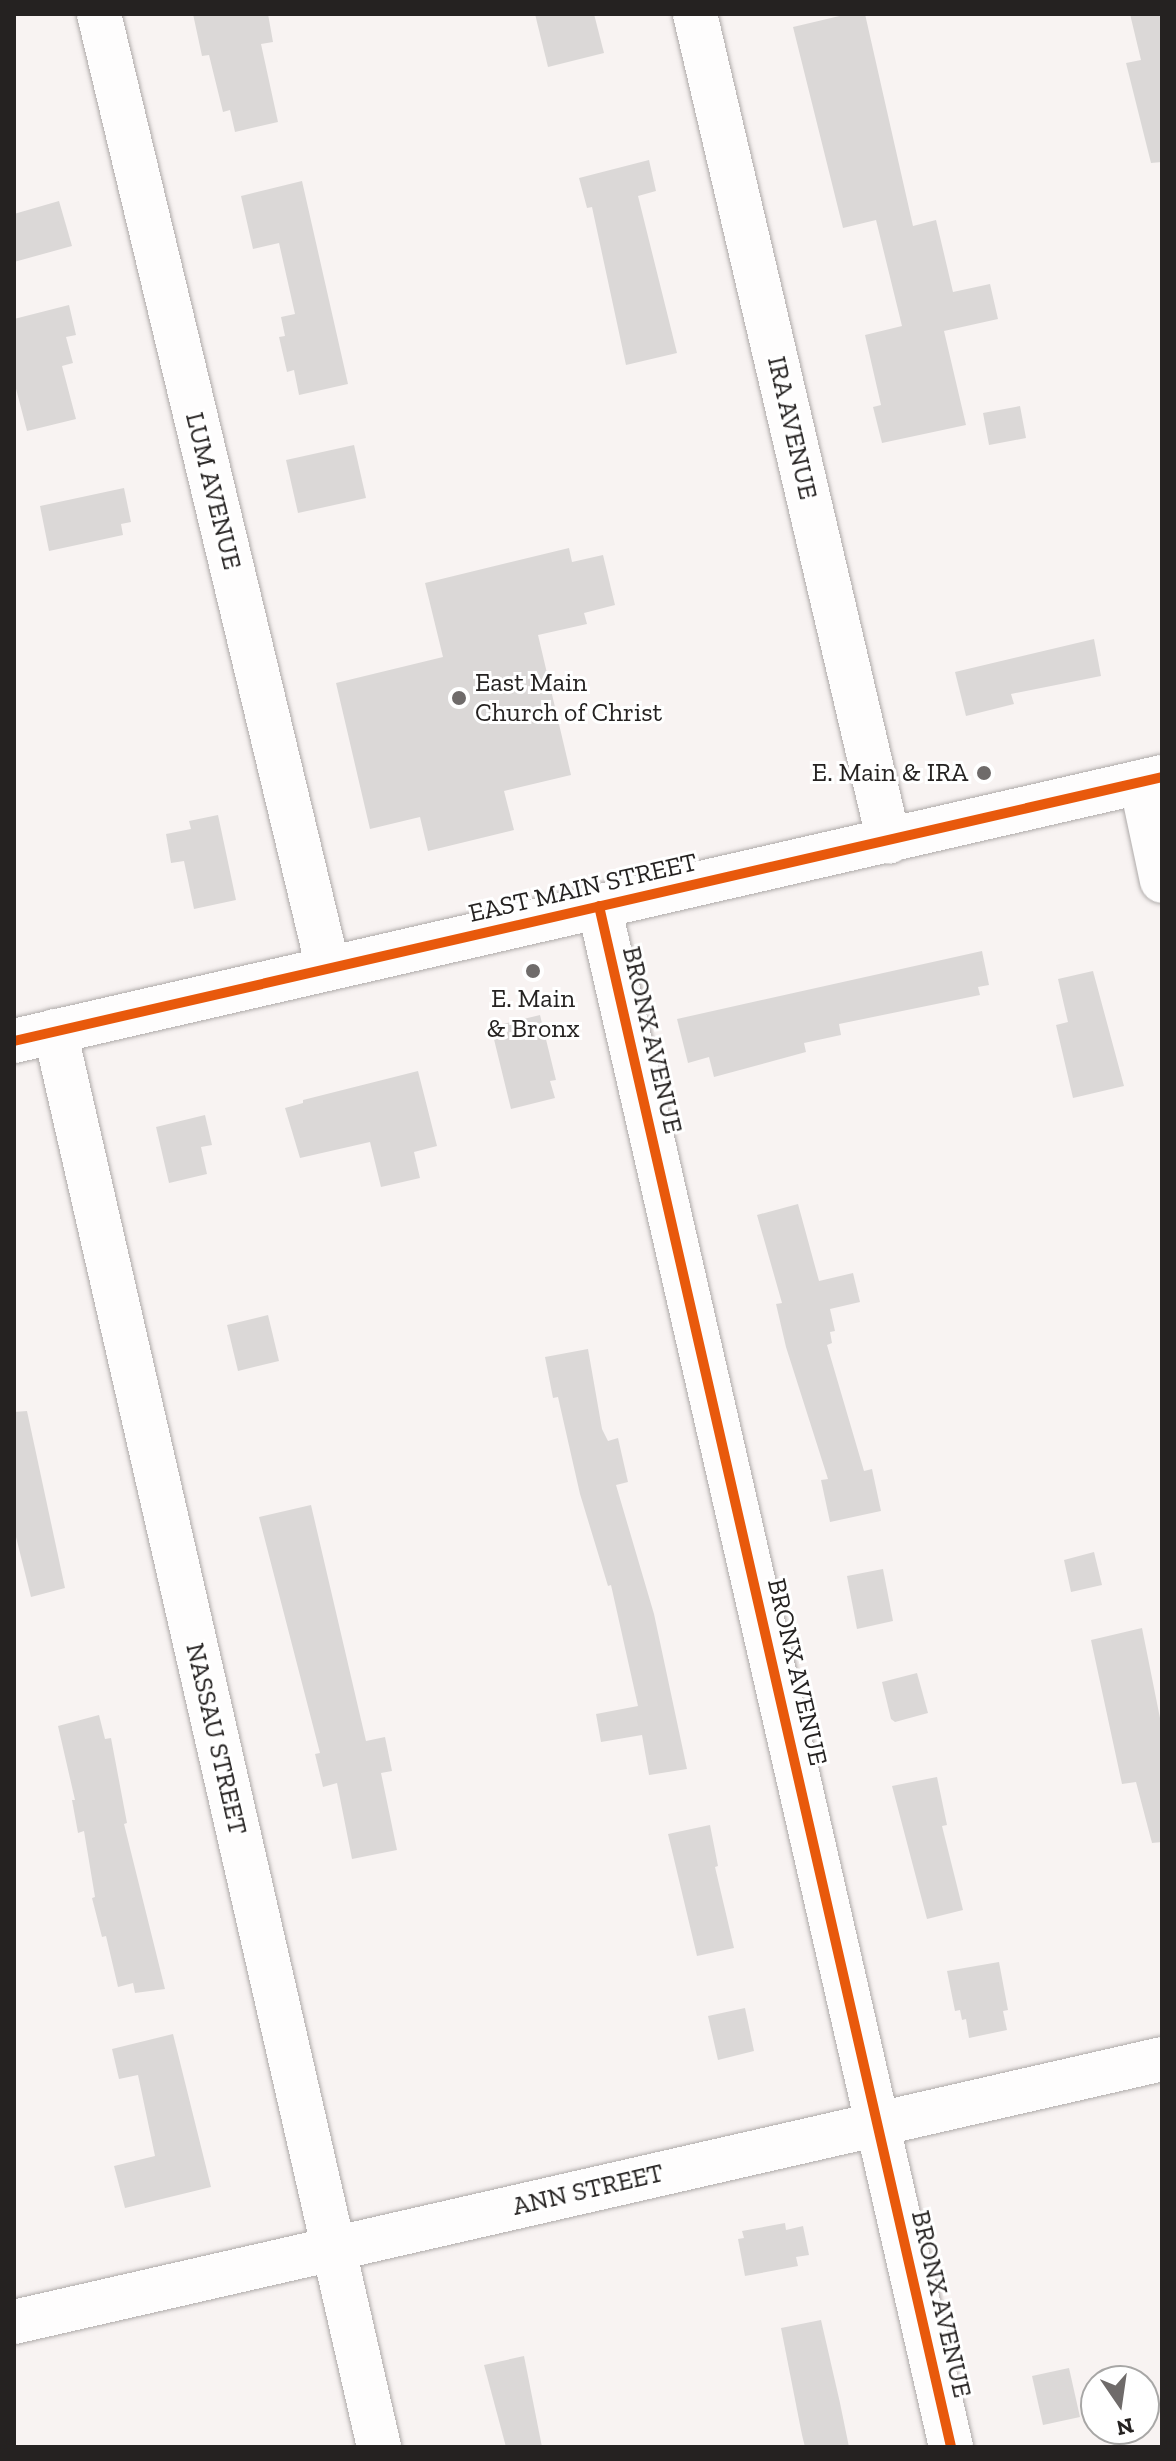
<!DOCTYPE html>
<html>
<head>
<meta charset="utf-8">
<style>
  body { margin:0 }
  #map { position:relative; width:1176px; height:2461px; overflow:hidden; background:#f8f3f2; font-family:"Zilla Slab",serif }
  div>[style] { position:absolute }
  [style*='--x'] { left:calc(var(--x)*1px); top:calc(var(--y)*1px); width:calc(var(--w)*1px); rotate:calc(var(--a)*1deg) }
  .building>* { inset:0; background:#dbd8d7 }
  .roads { filter:drop-shadow(0 0 2px #aeaaa9) drop-shadow(0 0 2px #aeaaa9) }
  .minor>* { height:44px; margin:-22px; padding:0 22px; transform-origin:22px; border-radius:22px; background:#fefdfd }
  .cycleway>* { height:10px; margin:-5px; padding:0 5px; transform-origin:5px; border-radius:5px; background:#e8590c }
  .dots>* { width:22px; height:22px; translate:-50% -50%; box-sizing:border-box; border:4px solid #fff; border-radius:50% }
  span { translate:-50% -50%; white-space:nowrap; text-align:center; line-height:1.15; -webkit-text-stroke:6px #fff; paint-order:stroke }
  .street-label { font-size:26px; color:#252221 }
  .poi-label { font-size:26px; color:#252221 }
  .left { translate:0 -50%; text-align:left }
  .right { translate:-100% -50%; text-align:right }
  .frame { position:absolute; inset:0; border:16px solid #252221; pointer-events:none }
  .north { position:absolute; left:1080px; top:2365px; width:80px; height:80px; box-sizing:border-box; background:#fff; border:2px solid #a8a7a6; border-radius:50%; rotate:167deg; font-size:22px; font-weight:700; line-height:32px; text-align:center; color:#252221 }
  .north::after { content:''; display:block; margin:auto; width:28px; height:36px; background:#6f6b6a; clip-path:polygon(50% 0,100% 100%,50% 72%,0 100%) }
</style>
</head>
<body>
<div id="map">
  <div class="building">
    <div style="clip-path:polygon(193px 14px,268px 14px,273px 42px,261px 44px,278px 122px,235px 132px,230px 110px,223px 112px,209px 55px,202px 56px)"></div>
    <div style="clip-path:polygon(535px 14px,594px 14px,604px 53px,548px 67px)"></div>
    <div style="clip-path:polygon(848px 14px,865px 14px,913px 226px,936px 220px,953px 292px,990px 284px,998px 319px,944px 331px,966px 425px,882px 443px,873px 407px,881px 405px,865px 335px,902px 326px,876px 220px,843px 228px,793px 27px)"></div>
    <div style="clip-path:polygon(1130px 14px,1162px 14px,1162px 162px,1151px 163px,1126px 63px,1141px 60px)"></div>
    <div style="clip-path:polygon(649px 160px,656px 191px,638px 196px,677px 353px,626px 365px,592px 207px,587px 208px,579px 178px)"></div>
    <div style="clip-path:polygon(302px 181px,348px 384px,299px 395px,294px 370px,287px 372px,279px 337px,285px 336px,281px 317px,295px 314px,279px 243px,253px 249px,241px 196px)"></div>
    <div style="clip-path:polygon(59px 201px,72px 246px,14px 262px,14px 214px)"></div>
    <div style="clip-path:polygon(69px 305px,76px 335px,66px 337px,73px 363px,62px 366px,76px 419px,27px 431px,14px 381px,14px 319px)"></div>
    <div style="clip-path:polygon(1020px 406px,1026px 438px,989px 445px,983px 413px)"></div>
    <div style="clip-path:polygon(354px 445px,366px 498px,298px 513px,286px 460px)"></div>
    <div style="clip-path:polygon(124px 488px,131px 522px,121px 524px,123px 535px,49px 551px,40px 506px)"></div>
    <div style="clip-path:polygon(569px 548px,572px 562px,603px 555px,615px 605px,584px 613px,587px 624px,538px 635px,571px 775px,504px 791px,514px 830px,428px 851px,420px 817px,370px 829px,336px 683px,443px 657px,425px 583px)"></div>
    <div style="clip-path:polygon(1094px 639px,1101px 676px,1011px 694px,1014px 704px,966px 716px,955px 672px)"></div>
    <div style="clip-path:polygon(218px 815px,236px 900px,194px 909px,184px 861px,171px 863px,166px 834px,191px 829px,189px 821px)"></div>
    <div style="clip-path:polygon(982px 951px,989px 985px,978px 987px,980px 995px,839px 1024px,841px 1035px,804px 1043px,806px 1052px,714px 1077px,709px 1057px,688px 1063px,677px 1019px)"></div>
    <div style="clip-path:polygon(1093px 971px,1124px 1086px,1073px 1098px,1056px 1025px,1068px 1022px,1058px 979px)"></div>
    <div style="clip-path:polygon(540px 1015px,556px 1080px,550px 1081px,555px 1098px,511px 1109px,491px 1027px)"></div>
    <div style="clip-path:polygon(418px 1071px,437px 1146px,414px 1152px,420px 1178px,381px 1187px,370px 1142px,300px 1158px,285px 1108px,303px 1103px,303px 1100px)"></div>
    <div style="clip-path:polygon(205px 1115px,212px 1145px,201px 1147px,207px 1174px,169px 1183px,156px 1127px)"></div>
    <div style="clip-path:polygon(798px 1204px,819px 1281px,853px 1273px,860px 1302px,830px 1309px,835px 1331px,830px 1332px,832px 1343px,827px 1345px,864px 1471px,872px 1469px,881px 1511px,830px 1522px,821px 1480px,828px 1479px,786px 1347px,776px 1304px,782px 1303px,757px 1215px)"></div>
    <div style="clip-path:polygon(268px 1315px,279px 1361px,238px 1371px,227px 1325px)"></div>
    <div style="clip-path:polygon(588px 1349px,602px 1429px,608px 1441px,618px 1438px,628px 1482px,616px 1485px,654px 1614px,687px 1769px,649px 1775px,642px 1735px,601px 1742px,596px 1714px,638px 1706px,611px 1585px,608px 1586px,580px 1494px,558px 1397px,553px 1398px,545px 1357px)"></div>
    <div style="clip-path:polygon(27px 1411px,65px 1588px,31px 1597px,14px 1529px,14px 1412px)"></div>
    <div style="clip-path:polygon(311px 1505px,366px 1741px,385px 1737px,392px 1771px,381px 1773px,397px 1850px,352px 1859px,337px 1783px,323px 1787px,315px 1754px,320px 1753px,259px 1517px)"></div>
    <div style="clip-path:polygon(1094px 1552px,1102px 1585px,1071px 1592px,1064px 1560px)"></div>
    <div style="clip-path:polygon(883px 1569px,893px 1621px,857px 1629px,847px 1576px)"></div>
    <div style="clip-path:polygon(1142px 1628px,1162px 1728px,1162px 1842px,1152px 1843px,1136px 1782px,1122px 1784px,1091px 1640px)"></div>
    <div style="clip-path:polygon(917px 1673px,928px 1713px,895px 1722px,891px 1719px,882px 1682px)"></div>
    <div style="clip-path:polygon(99px 1715px,105px 1739px,111px 1738px,127px 1823px,124px 1824px,165px 1989px,135px 1993px,133px 1983px,118px 1987px,106px 1936px,102px 1937px,92px 1898px,95px 1897px,84px 1831px,78px 1833px,72px 1800px,75px 1800px,58px 1726px)"></div>
    <div style="clip-path:polygon(937px 1777px,947px 1825px,942px 1826px,963px 1910px,927px 1919px,892px 1786px)"></div>
    <div style="clip-path:polygon(710px 1825px,718px 1866px,715px 1867px,734px 1948px,697px 1956px,668px 1834px)"></div>
    <div style="clip-path:polygon(999px 1962px,1008px 2010px,1003px 2011px,1007px 2030px,969px 2038px,966px 2019px,962px 2020px,960px 2010px,955px 2011px,947px 1971px)"></div>
    <div style="clip-path:polygon(745px 2008px,754px 2051px,718px 2060px,708px 2016px)"></div>
    <div style="clip-path:polygon(173px 2034px,211px 2187px,125px 2208px,114px 2166px,155px 2156px,138px 2075px,119px 2079px,112px 2049px)"></div>
    <div style="clip-path:polygon(785px 2223px,786px 2230px,803px 2226px,809px 2255px,796px 2257px,798px 2266px,745px 2276px,738px 2239px,744px 2238px,742px 2231px)"></div>
    <div style="clip-path:polygon(821px 2320px,840px 2403px,849px 2447px,805px 2447px,802px 2435px,781px 2328px)"></div>
    <div style="clip-path:polygon(524px 2356px,542px 2447px,506px 2447px,484px 2365px)"></div>
    <div style="clip-path:polygon(1069px 2368px,1080px 2417px,1043px 2425px,1032px 2376px)"></div>
  </div>
  <div class="roads">
    <div class="minor">
      <div style="--x:99;--y:14;--w:981;--a:76.5"></div>
      <div style="--x:695;--y:14;--w:850;--a:76.81"></div>
      <div style="--x:1141;--y:782;--w:101;--a:78"></div>
      <div style="--x:599;--y:906;--w:1581;--a:77.13"></div>
      <div style="--x:55;--y:1031;--w:1453;--a:77.11"></div>
      <div style="--x:14;--y:1041;--w:1178;--a:-12.95"></div>
      <div style="--x:14;--y:2322;--w:1178;--a:-12.9"></div>
    </div>
  </div>
  <div class="cycleway">
    <div style="--x:599;--y:906;--w:1581;--a:77.13"></div>
    <div style="--x:14;--y:1041;--w:1178;--a:-12.95"></div>
  </div>
  <div class="dots">
    <div style="left:459px;top:698px;background:#6f6b6a"></div>
    <div style="left:984px;top:773px;background:#6f6b6a"></div>
    <div style="left:533px;top:971px;background:#6f6b6a"></div>
  </div>
  <div class="street-label">
    <span style="left:792px;top:428px;rotate:77deg">IRA AVENUE</span>
    <span style="left:213px;top:491px;rotate:76deg">LUM AVENUE</span>
    <span style="left:583px;top:888px;rotate:-13deg">EAST MAIN STREET</span>
    <span style="left:652px;top:1040px;rotate:77deg">BRONX AVENUE</span>
    <span style="left:797px;top:1672px;rotate:77deg">BRONX AVENUE</span>
    <span style="left:216px;top:1739px;rotate:77deg">NASSAU STREET</span>
    <span style="left:588px;top:2190px;rotate:-13deg">ANN STREET</span>
    <span style="left:941px;top:2304px;rotate:77deg">BRONX AVENUE</span>
  </div>
  <div class="poi-label">
    <span class="left" style="left:475px;top:698px">East Main<br>Church of Christ</span>
    <span class="right" style="left:968px;top:773px">E. Main &amp; IRA</span>
    <span style="left:533px;top:1014px">E. Main<br>&amp; Bronx</span>
  </div>
  <div class="frame"></div>
  <div class="north">N</div>
</div>
</body>
</html>
